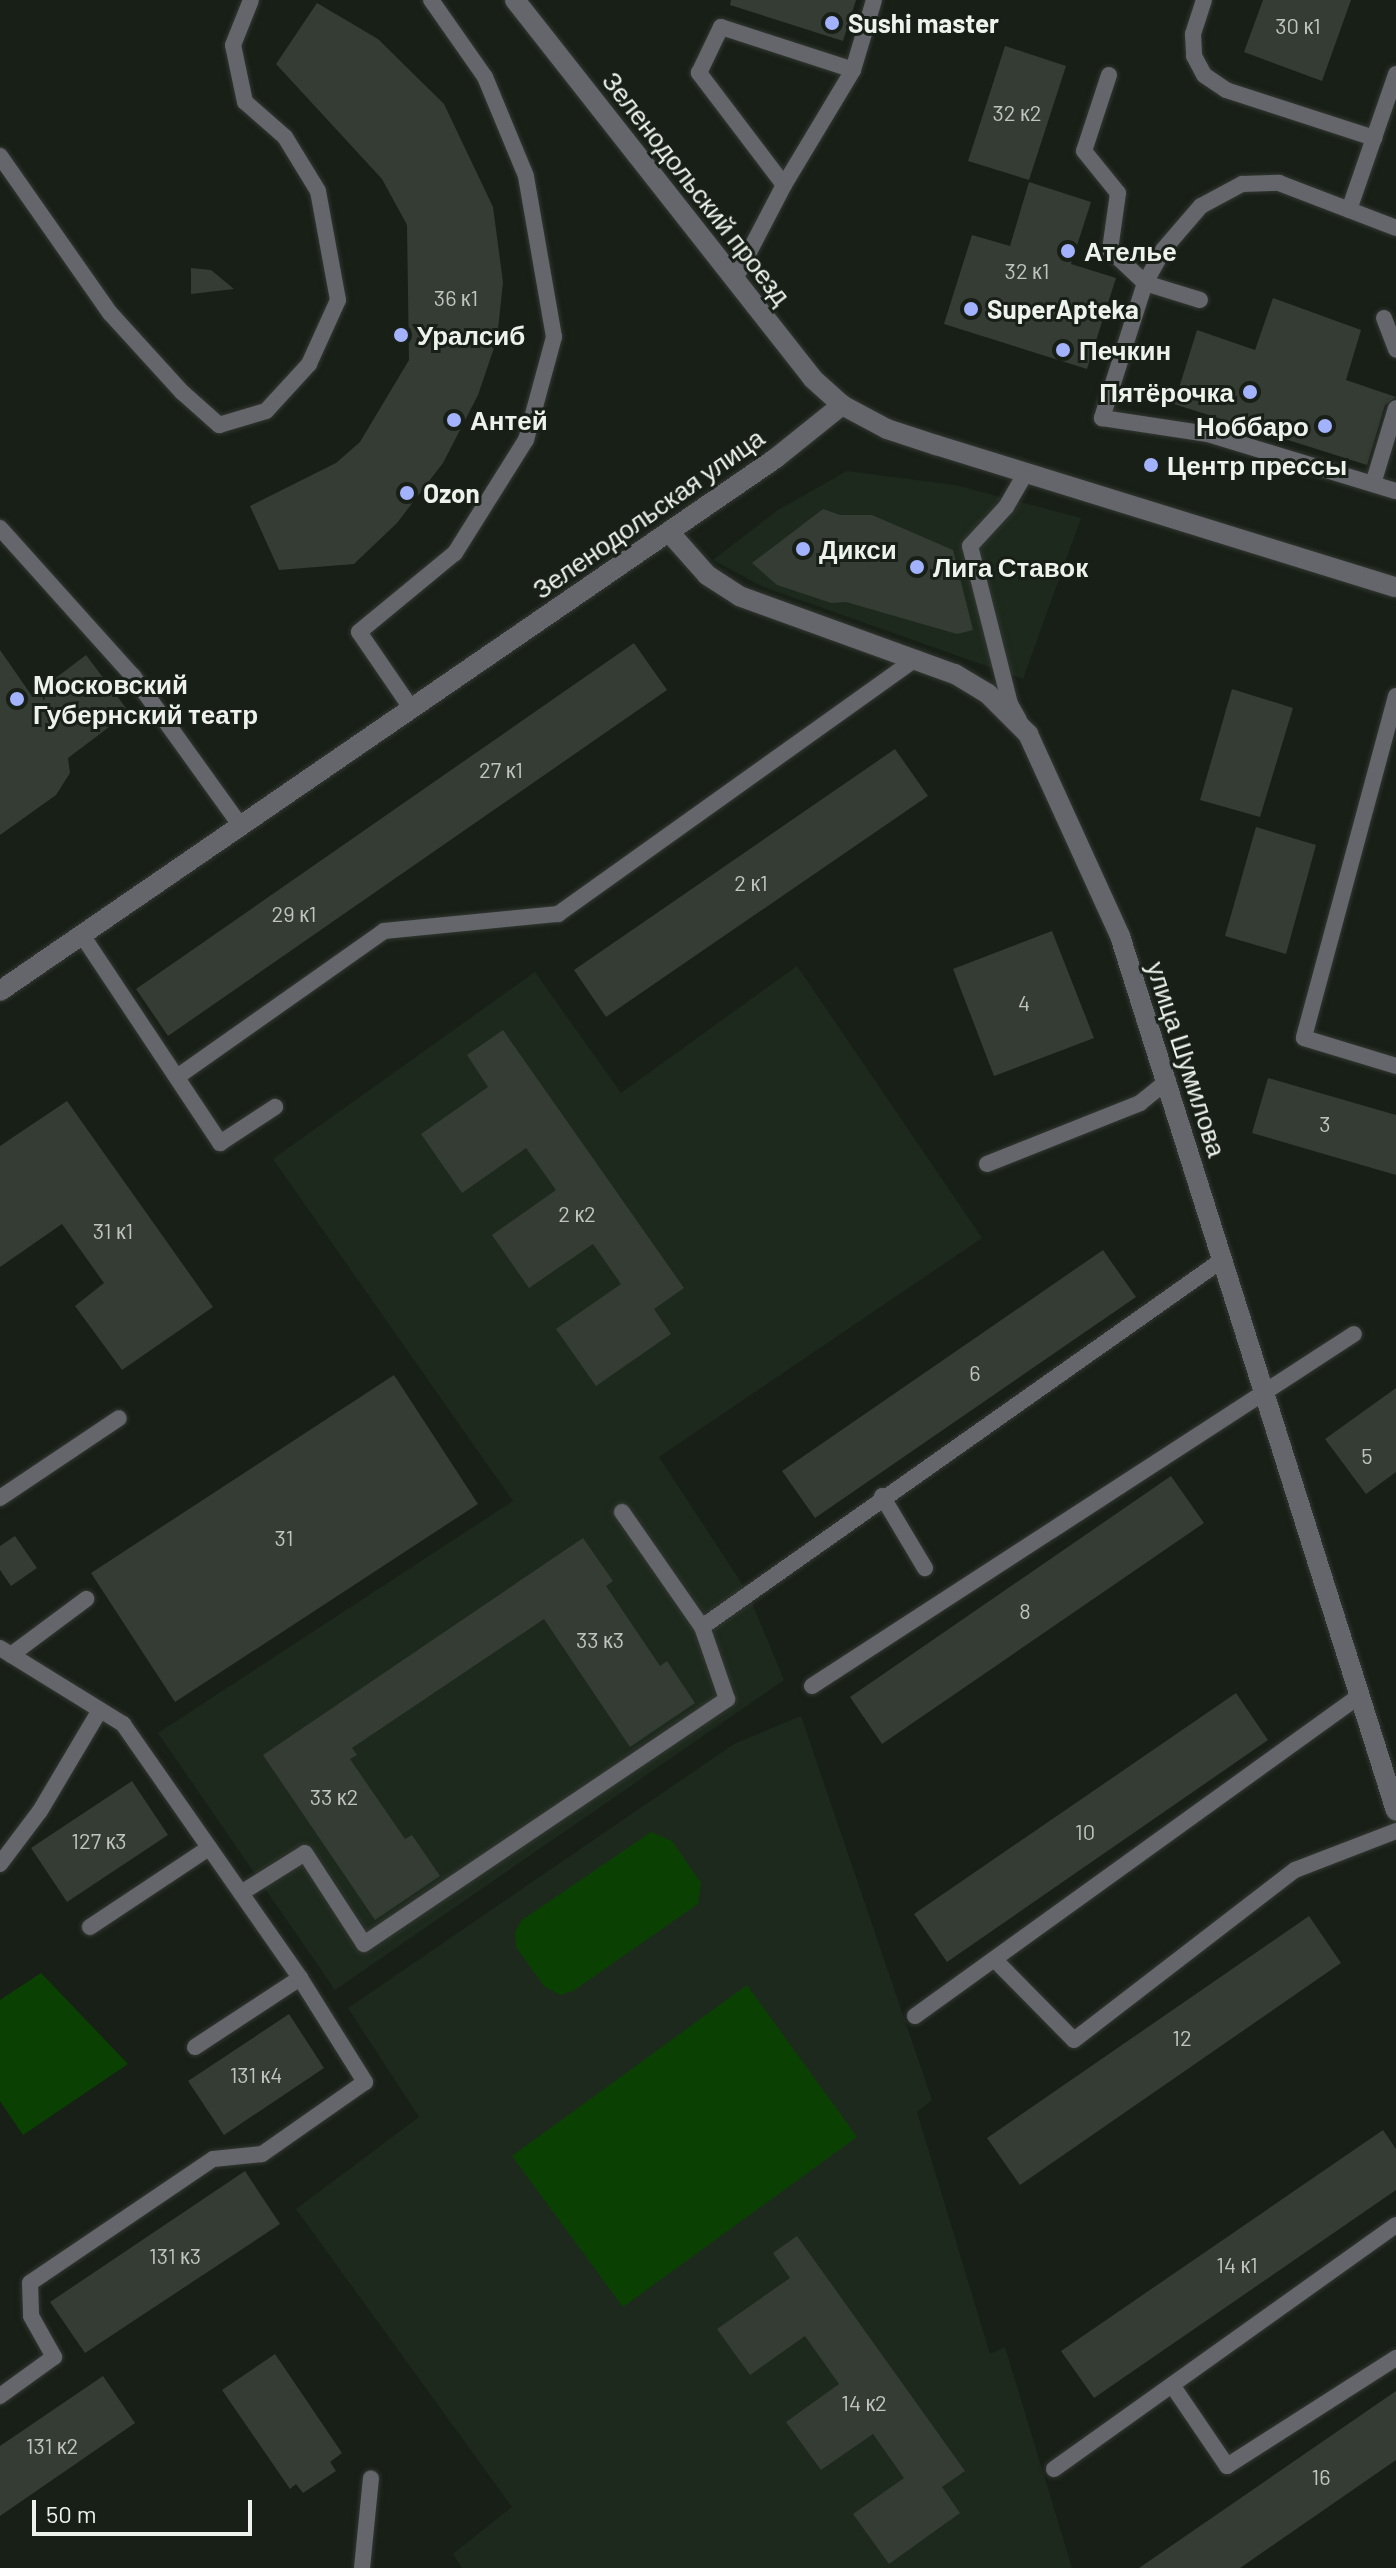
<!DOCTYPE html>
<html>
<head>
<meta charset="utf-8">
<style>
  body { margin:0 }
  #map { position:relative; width:1396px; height:2568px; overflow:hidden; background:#181f17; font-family:Barlow,sans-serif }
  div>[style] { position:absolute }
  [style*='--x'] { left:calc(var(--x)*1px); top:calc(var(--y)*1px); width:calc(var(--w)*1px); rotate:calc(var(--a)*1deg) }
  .built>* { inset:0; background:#1e291d }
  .green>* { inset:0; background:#0a4103 }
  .building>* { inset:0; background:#343c33 }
  .roads { filter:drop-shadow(0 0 2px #323831) drop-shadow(0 0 2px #323831) }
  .service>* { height:16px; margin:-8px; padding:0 8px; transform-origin:8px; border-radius:8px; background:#65666b }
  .minor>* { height:20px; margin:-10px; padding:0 10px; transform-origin:10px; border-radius:10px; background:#65666b }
  .tertiary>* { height:20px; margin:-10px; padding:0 10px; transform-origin:10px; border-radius:10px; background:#65666b }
  .dots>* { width:22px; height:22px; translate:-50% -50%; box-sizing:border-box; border:4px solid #181f17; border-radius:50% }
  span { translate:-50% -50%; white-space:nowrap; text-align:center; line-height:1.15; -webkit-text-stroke:6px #181f17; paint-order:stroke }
  .number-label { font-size:22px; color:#bfc4be }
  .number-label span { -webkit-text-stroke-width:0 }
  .poi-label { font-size:26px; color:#edf2ed; font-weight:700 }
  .left { translate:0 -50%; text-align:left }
  .right { translate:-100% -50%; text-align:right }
  .street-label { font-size:26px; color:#edf2ed }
  .scale { position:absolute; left:32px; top:2500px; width:220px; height:36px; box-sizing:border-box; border:4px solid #edf2ed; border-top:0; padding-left:10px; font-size:24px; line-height:28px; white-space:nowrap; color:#edf2ed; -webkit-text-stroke:6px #181f17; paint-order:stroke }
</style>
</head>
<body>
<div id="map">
  <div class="built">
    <div style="clip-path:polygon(847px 471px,955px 485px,1081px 518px,1023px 679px,763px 587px,713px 560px,778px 510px)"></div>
    <div style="clip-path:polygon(797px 966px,982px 1238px,659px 1457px,748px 1593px,784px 1680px,335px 1990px,158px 1733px,513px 1501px,273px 1159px,535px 972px,621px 1093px)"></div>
    <div style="clip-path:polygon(801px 1716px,932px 2100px,917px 2112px,990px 2354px,1005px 2347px,1072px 2568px,462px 2568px,453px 2554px,512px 2507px,296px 2209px,419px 2117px,348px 2008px,734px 1744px)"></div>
  </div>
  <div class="green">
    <div style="clip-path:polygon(651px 1832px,672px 1841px,701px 1883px,698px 1904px,573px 1991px,560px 1995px,544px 1986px,516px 1947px,515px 1932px,522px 1920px)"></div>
    <div style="clip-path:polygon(41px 1973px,128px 2064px,23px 2135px,0 2101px,0 2000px)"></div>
    <div style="clip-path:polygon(747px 1985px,857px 2137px,623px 2307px,512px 2156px)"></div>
  </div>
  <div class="building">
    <div style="clip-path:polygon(731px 0,856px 0,843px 41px,730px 5px)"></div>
    <div style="clip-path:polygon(1263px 0,1351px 0,1322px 81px,1244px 52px)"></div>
    <div style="clip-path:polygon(317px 3px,378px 39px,444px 104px,493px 207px,503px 282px,497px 339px,478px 395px,443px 463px,397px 523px,354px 564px,279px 570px,250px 506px,336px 463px,360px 442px,409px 360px,407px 225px,382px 179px,276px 64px)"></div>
    <div style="clip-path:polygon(1005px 46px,1066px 66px,1029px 180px,968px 161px)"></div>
    <div style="clip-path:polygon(1029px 182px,1091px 202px,1071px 264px,1116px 278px,1087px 369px,944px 324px,972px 235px,1010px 246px)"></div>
    <div style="clip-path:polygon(191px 268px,211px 270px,234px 289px,191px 294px)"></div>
    <div style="clip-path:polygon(1273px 298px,1361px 330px,1346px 380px,1396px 397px,1385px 405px,1367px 465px,1174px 404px,1197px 330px,1255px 350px)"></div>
    <div style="clip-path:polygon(823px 509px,840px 515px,872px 515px,953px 550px,973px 630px,957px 634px,846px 602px,831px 603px,777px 585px,752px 563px)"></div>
    <div style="clip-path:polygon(634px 643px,667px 690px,168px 1036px,136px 989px)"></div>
    <div style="clip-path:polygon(0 650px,32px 696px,86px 655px,129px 712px,68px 758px,70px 773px,56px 795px,0 835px)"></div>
    <div style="clip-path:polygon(1232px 689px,1293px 708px,1260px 817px,1200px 800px)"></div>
    <div style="clip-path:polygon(895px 749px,928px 796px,606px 1017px,574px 970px)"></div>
    <div style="clip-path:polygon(1256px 827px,1316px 845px,1286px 954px,1225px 936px)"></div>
    <div style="clip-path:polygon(1052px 931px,1094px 1038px,994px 1076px,953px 969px)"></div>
    <div style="clip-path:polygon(503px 1030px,684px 1288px,654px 1309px,671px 1334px,596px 1386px,556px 1329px,621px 1284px,593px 1244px,529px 1288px,492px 1235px,556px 1190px,526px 1148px,462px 1193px,421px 1134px,488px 1087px,467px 1055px)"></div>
    <div style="clip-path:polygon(1268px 1078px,1396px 1115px,1396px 1175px,1252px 1133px)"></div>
    <div style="clip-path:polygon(67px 1101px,213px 1307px,122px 1370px,75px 1306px,104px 1283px,62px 1224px,0 1267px,0 1146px)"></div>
    <div style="clip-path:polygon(1103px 1250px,1136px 1297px,815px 1518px,782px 1471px)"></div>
    <div style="clip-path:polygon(394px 1375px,478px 1504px,175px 1702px,91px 1573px)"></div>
    <div style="clip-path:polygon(1396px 1388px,1396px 1472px,1366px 1494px,1325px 1439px)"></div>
    <div style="clip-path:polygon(1171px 1476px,1204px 1523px,882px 1744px,850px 1697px)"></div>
    <div style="clip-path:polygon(15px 1536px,37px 1568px,11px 1586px,0 1570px,0 1546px)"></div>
    <div style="clip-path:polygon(583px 1538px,613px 1581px,606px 1586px,660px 1666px,667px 1661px,695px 1703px,630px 1747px,544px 1619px,352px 1748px,357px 1755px,350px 1759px,405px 1839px,412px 1835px,440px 1876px,375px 1920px,263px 1755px)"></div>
    <div style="clip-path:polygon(1236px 1693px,1268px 1740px,947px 1962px,914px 1914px)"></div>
    <div style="clip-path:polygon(132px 1781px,168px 1835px,67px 1902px,31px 1848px)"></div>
    <div style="clip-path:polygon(1309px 1916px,1341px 1963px,1020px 2185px,987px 2138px)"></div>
    <div style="clip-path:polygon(289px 2014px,324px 2068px,224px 2135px,188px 2081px)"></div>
    <div style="clip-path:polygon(1383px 2130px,1396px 2149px,1396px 2190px,1094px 2398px,1061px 2351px)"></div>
    <div style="clip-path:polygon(245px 2171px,280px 2224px,85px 2353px,50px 2302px)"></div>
    <div style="clip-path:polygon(797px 2236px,965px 2471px,942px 2487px,960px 2513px,889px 2564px,853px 2514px,904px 2478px,873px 2434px,821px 2470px,786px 2422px,839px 2384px,805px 2336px,750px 2375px,717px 2329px,790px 2278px,773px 2253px)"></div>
    <div style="clip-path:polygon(275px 2354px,342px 2453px,330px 2462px,336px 2471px,303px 2493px,296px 2484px,290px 2489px,222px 2390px)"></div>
    <div style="clip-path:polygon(103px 2376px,135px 2423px,0 2516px,0 2446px)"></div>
    <div style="clip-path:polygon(1396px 2391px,1396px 2460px,1240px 2568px,1139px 2568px)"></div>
  </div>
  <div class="roads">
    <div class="service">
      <div style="--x:1204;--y:0;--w:36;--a:108"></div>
      <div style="--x:1193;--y:34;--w:22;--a:87"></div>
      <div style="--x:1194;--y:56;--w:21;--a:62"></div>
      <div style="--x:1204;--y:75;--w:27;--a:34"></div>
      <div style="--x:1226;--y:90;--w:156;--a:18"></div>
      <div style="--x:1109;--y:75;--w:80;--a:108.2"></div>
      <div style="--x:1084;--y:151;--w:54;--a:51"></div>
      <div style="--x:1118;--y:193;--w:58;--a:98"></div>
      <div style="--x:1110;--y:250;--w:48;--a:43.3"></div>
      <div style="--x:1145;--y:283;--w:142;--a:107.7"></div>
      <div style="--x:1102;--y:418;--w:107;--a:8.6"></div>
      <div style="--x:1208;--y:434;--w:196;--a:16.9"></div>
      <div style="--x:0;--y:156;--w:192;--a:55"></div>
      <div style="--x:110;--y:313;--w:107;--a:47.7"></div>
      <div style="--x:182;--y:392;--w:50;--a:41.7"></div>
      <div style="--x:219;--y:425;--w:49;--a:-16.6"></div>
      <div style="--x:266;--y:411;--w:64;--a:-47.5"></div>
      <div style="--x:309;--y:364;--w:70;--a:-65.6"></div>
      <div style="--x:338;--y:300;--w:111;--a:-100.4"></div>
      <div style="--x:318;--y:191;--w:63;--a:-121.4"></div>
      <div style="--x:285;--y:137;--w:53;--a:-138.8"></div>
      <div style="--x:245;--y:102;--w:58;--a:-101.9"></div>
      <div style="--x:233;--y:45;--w:48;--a:-68.2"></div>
      <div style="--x:784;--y:185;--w:141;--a:-127.2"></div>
      <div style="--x:699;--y:73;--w:51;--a:-64.4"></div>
      <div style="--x:721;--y:27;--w:139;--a:18"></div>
      <div style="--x:1349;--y:210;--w:144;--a:-70.9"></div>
      <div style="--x:735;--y:279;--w:106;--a:-62.5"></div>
      <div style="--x:784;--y:185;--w:134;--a:-59"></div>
      <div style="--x:853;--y:70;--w:73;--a:-73.3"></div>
      <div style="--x:1200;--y:300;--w:58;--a:-162.8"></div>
      <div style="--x:1145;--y:283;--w:38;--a:-61"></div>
      <div style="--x:1163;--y:250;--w:58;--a:-49.2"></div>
      <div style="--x:1201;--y:206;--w:47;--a:-28.2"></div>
      <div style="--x:1242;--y:184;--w:37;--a:-2"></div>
      <div style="--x:1279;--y:183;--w:125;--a:21"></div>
      <div style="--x:1384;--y:318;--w:34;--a:69"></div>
      <div style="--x:1373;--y:484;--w:79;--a:-73.2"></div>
      <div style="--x:0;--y:528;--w:199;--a:48.1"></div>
      <div style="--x:133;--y:676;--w:183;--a:54.3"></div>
      <div style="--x:1396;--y:696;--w:354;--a:105.1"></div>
      <div style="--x:1304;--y:1038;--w:96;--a:16.9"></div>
      <div style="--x:411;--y:708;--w:92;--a:-124.4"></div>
      <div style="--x:359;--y:632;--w:124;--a:-39.5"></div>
      <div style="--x:455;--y:553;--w:133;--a:-57.9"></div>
      <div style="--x:526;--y:440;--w:107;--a:-74.8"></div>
      <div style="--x:554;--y:337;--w:163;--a:-99.9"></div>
      <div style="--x:526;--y:176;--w:107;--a:-112.5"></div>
      <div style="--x:485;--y:77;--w:94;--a:-125"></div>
      <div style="--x:1019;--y:720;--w:18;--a:-119"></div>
      <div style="--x:1010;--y:704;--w:163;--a:-104.2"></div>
      <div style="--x:970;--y:546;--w:53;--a:-47.3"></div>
      <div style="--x:1006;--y:507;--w:39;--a:-60"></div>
      <div style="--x:82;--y:935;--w:250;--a:56.4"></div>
      <div style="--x:220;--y:1143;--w:66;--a:-33.2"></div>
      <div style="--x:177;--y:1077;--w:253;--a:-35.2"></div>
      <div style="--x:384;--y:931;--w:175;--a:-5.6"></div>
      <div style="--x:558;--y:914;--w:440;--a:-35.5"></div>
      <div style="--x:987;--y:1164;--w:165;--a:-21.7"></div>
      <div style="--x:1140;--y:1103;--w:36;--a:-39"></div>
      <div style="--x:882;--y:1496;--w:84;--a:59.2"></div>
      <div style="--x:0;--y:1498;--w:143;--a:-33.9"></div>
      <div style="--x:622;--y:1512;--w:140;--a:55.2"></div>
      <div style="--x:0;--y:1648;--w:145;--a:31.7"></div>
      <div style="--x:123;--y:1724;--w:310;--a:55.1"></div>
      <div style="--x:300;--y:1978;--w:123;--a:58"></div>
      <div style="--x:365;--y:2082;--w:126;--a:145"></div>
      <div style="--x:262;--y:2154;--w:49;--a:174.2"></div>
      <div style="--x:213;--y:2159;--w:221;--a:145.9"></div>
      <div style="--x:30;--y:2283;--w:33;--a:88"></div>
      <div style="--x:31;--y:2316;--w:47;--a:60.7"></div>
      <div style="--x:54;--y:2357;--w:67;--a:144.2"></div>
      <div style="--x:11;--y:1655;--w:94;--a:-36.7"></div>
      <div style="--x:812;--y:1686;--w:646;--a:-33"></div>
      <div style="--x:0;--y:1864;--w:66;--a:-53"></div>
      <div style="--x:40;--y:1811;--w:117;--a:-59.3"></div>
      <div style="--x:241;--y:1893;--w:75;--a:-32"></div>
      <div style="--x:305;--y:1853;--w:108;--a:57"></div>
      <div style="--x:364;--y:1944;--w:438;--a:-34"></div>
      <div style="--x:727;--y:1699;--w:76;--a:-109.1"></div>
      <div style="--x:702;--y:1627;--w:636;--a:-35.21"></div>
      <div style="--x:90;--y:1927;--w:143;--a:-33.6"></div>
      <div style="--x:995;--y:1960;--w:112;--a:45.4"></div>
      <div style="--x:1074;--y:2040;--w:279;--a:-37.6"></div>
      <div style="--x:1295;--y:1870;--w:108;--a:-21.1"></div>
      <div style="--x:915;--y:2016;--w:547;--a:-35.78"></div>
      <div style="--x:195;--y:2047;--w:126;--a:-33.3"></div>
      <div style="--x:1172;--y:2385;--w:98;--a:55.8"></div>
      <div style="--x:1227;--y:2466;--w:201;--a:-32.6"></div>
      <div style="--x:1054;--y:2469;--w:420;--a:-35.5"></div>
      <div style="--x:362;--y:2568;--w:90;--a:-84.3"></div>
    </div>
    <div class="minor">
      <div style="--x:669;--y:532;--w:57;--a:48.5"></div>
      <div style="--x:707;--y:575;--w:38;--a:33"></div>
      <div style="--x:739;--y:596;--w:230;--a:19.9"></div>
      <div style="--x:955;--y:674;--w:39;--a:31"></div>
      <div style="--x:988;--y:694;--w:57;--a:45"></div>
      <div style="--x:1028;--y:734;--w:222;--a:65.5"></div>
      <div style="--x:1120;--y:936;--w:917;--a:72.49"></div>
    </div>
    <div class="tertiary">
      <div style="--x:515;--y:0;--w:481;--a:51.8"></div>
      <div style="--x:812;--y:378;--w:40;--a:42"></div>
      <div style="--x:842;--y:405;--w:51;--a:28.1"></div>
      <div style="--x:887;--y:429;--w:52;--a:18.1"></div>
      <div style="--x:936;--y:445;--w:481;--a:17.2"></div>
      <div style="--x:0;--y:991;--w:941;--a:-34.48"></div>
      <div style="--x:776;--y:458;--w:85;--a:-38.8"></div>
    </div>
  </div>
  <div class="dots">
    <div style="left:832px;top:23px;background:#a3b2fd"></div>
    <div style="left:1068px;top:251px;background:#a3b2fd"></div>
    <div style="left:971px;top:309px;background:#a3b2fd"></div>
    <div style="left:401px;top:335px;background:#a3b2fd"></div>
    <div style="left:1063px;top:350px;background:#a3b2fd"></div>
    <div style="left:1250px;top:392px;background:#a3b2fd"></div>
    <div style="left:454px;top:420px;background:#a3b2fd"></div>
    <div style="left:1325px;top:426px;background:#a3b2fd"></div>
    <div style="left:1151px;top:465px;background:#a3b2fd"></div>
    <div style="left:407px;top:493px;background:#a3b2fd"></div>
    <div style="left:803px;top:549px;background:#a3b2fd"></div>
    <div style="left:917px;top:567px;background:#a3b2fd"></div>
    <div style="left:17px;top:699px;background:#a3b2fd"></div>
  </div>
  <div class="number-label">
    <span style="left:1298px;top:26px">30 к1</span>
    <span style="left:1017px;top:113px">32 к2</span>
    <span style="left:1027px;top:271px">32 к1</span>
    <span style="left:456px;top:298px">36 к1</span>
    <span style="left:501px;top:770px">27 к1</span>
    <span style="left:751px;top:883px">2 к1</span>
    <span style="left:294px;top:914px">29 к1</span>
    <span style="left:1024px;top:1003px">4</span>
    <span style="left:1325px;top:1124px">3</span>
    <span style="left:577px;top:1214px">2 к2</span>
    <span style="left:113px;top:1231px">31 к1</span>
    <span style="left:975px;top:1373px">6</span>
    <span style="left:1367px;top:1456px">5</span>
    <span style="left:284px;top:1538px">31</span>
    <span style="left:1025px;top:1611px">8</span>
    <span style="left:600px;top:1640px">33 к3</span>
    <span style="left:334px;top:1797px">33 к2</span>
    <span style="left:1085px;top:1832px">10</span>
    <span style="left:99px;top:1841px">127 к3</span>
    <span style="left:1182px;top:2038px">12</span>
    <span style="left:256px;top:2075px">131 к4</span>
    <span style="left:175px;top:2256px">131 к3</span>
    <span style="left:1237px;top:2265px">14 к1</span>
    <span style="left:864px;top:2403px">14 к2</span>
    <span style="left:52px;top:2446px">131 к2</span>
    <span style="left:1321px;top:2477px">16</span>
  </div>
  <div class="poi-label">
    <span class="left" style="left:848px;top:23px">Sushi master</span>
    <span class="left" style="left:1084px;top:251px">Ателье</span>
    <span class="left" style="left:987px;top:309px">SuperApteka</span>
    <span class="left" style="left:417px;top:335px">Уралсиб</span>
    <span class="left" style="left:1079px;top:350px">Печкин</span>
    <span class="right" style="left:1234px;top:392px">Пятёрочка</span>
    <span class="left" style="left:470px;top:420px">Антей</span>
    <span class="right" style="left:1309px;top:426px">Ноббаро</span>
    <span class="left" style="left:1167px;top:465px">Центр прессы</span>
    <span class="left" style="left:423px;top:493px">Ozon</span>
    <span class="left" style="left:819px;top:549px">Дикси</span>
    <span class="left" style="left:933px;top:567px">Лига Ставок</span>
    <span class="left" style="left:33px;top:699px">Московский<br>Губернский театр</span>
  </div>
  <div class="street-label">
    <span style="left:697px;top:188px;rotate:52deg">Зеленодольский проезд</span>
    <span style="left:648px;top:513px;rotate:-35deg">Зеленодольская улица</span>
    <span style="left:1187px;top:1059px;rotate:72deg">улица Шумилова</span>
  </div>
  <div class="scale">50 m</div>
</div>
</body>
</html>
